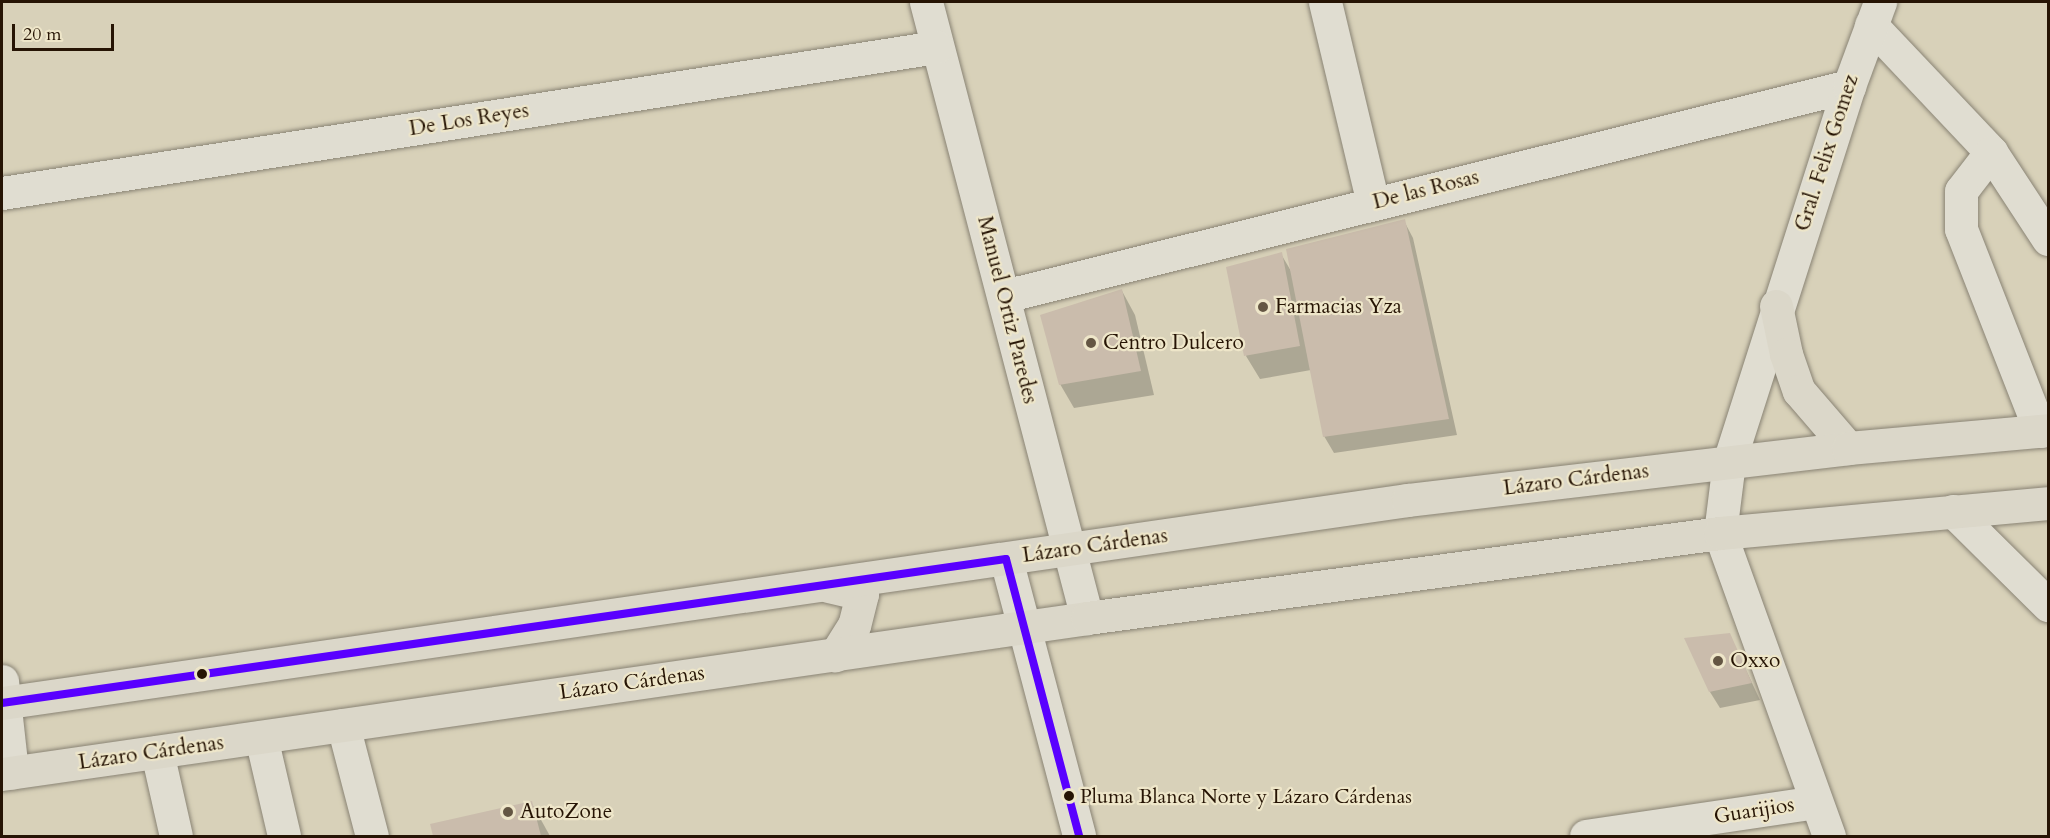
<!DOCTYPE html>
<html>
<head>
<meta charset="utf-8">
<style>
  body { margin:0 }
  #map { position:relative; width:2050px; height:838px; overflow:hidden; background:#d8d1b9; font-family:Cardo,serif }
  div>[style] { position:absolute }
  [style*='--x'] { left:calc(var(--x)*1px); top:calc(var(--y)*1px); width:calc(var(--w)*1px); rotate:calc(var(--a)*1deg) }
  .shadow>* { inset:0; background:#0003 }
  .building>* { inset:0; background:#cabcac }
  .roads { filter:drop-shadow(0 0 2px #898374) drop-shadow(0 0 2px #898374) }
  .minor>* { height:33px; margin:-16.5px; padding:0 16.5px; transform-origin:16.5px; border-radius:16.5px; background:#e0ddd1 }
  .major>* { height:33px; margin:-16.5px; padding:0 16.5px; transform-origin:16.5px; border-radius:16.5px; background:#dbd7c9 }
  .bus-1>* { height:8px; margin:-4px; padding:0 4px; transform-origin:4px; border-radius:4px; background:#5900ff }
  .dots>* { width:16px; height:16px; translate:-50% -50%; box-sizing:border-box; border:3px solid #eee6c9; border-radius:50% }
  span { translate:-50% -50%; white-space:nowrap; text-align:center; line-height:1.15; -webkit-text-stroke:4.5px #eee6c9; paint-order:stroke }
  .bus-label { font-size:20px; color:#261404 }
  .left { translate:0 -50%; text-align:left }
  .street-label { font-size:21px; color:#261404 }
  .poi-label { font-size:21px; color:#261404 }
  .frame { position:absolute; inset:0; border:3px solid #261404; pointer-events:none }
  .scale { position:absolute; left:12px; top:24px; width:102px; height:27px; box-sizing:border-box; border:3px solid #261404; border-top:0; padding-left:8px; font-size:18px; line-height:21px; white-space:nowrap; color:#261404; -webkit-text-stroke:4px #eee6c9; paint-order:stroke }
</style>
</head>
<body>
<div id="map">
  <div class="shadow">
    <div style="clip-path:polygon(1404px 221px,1413px 238px,1457px 435px,1334px 453px,1324px 436px,1311px 370px,1260px 379px,1246px 356px,1281px 254px,1291px 271px)"></div>
    <div style="clip-path:polygon(1122px 291px,1135px 315px,1154px 395px,1074px 408px,1060px 384px)"></div>
    <div style="clip-path:polygon(1729px 634px,1760px 700px,1720px 708px,1710px 692px)"></div>
    <div style="clip-path:polygon(531px 802px,550px 836px,435px 836px,432px 825px)"></div>
  </div>
  <div class="building">
    <div style="clip-path:polygon(1405px 219px,1449px 419px,1323px 437px,1286px 249px)"></div>
    <div style="clip-path:polygon(1282px 252px,1300px 346px,1244px 356px,1226px 267px)"></div>
    <div style="clip-path:polygon(1122px 289px,1141px 371px,1059px 385px,1040px 315px)"></div>
    <div style="clip-path:polygon(1730px 633px,1752px 683px,1709px 692px,1684px 638px)"></div>
    <div style="clip-path:polygon(532px 801px,541px 836px,433px 836px,430px 824px)"></div>
  </div>
  <div class="roads">
    <div class="minor">
      <div style="--x:926;--y:2;--w:637;--a:75.35"></div>
      <div style="--x:1325;--y:2;--w:207;--a:76.6"></div>
      <div style="--x:1871;--y:25;--w:175;--a:46.6"></div>
      <div style="--x:1991;--y:152;--w:104;--a:56.8"></div>
      <div style="--x:1991;--y:152;--w:49;--a:127.6"></div>
      <div style="--x:1961;--y:191;--w:38;--a:90"></div>
      <div style="--x:1961;--y:229;--w:217;--a:68.6"></div>
      <div style="--x:2;--y:193;--w:946;--a:-8.88"></div>
      <div style="--x:1004;--y:296;--w:871;--a:-13.96"></div>
      <div style="--x:1953;--y:511;--w:134;--a:44.7"></div>
      <div style="--x:1006;--y:559;--w:286;--a:75.2"></div>
      <div style="--x:2;--y:681;--w:92;--a:83.7"></div>
      <div style="--x:343;--y:725;--w:115;--a:75.4"></div>
      <div style="--x:261;--y:737;--w:102;--a:76.9"></div>
      <div style="--x:157;--y:752;--w:86;--a:77.3"></div>
      <div style="--x:1586;--y:836;--w:232;--a:-8.4"></div>
      <div style="--x:1829;--y:836;--w:322;--a:-109.8"></div>
      <div style="--x:1720;--y:533;--w:72;--a:-82.8"></div>
      <div style="--x:1729;--y:462;--w:395;--a:-72.3"></div>
      <div style="--x:1849;--y:86;--w:90;--a:-69.7"></div>
    </div>
    <div class="major">
      <div style="--x:1776;--y:306;--w:49;--a:78.2"></div>
      <div style="--x:1786;--y:354;--w:39;--a:71"></div>
      <div style="--x:1799;--y:391;--w:75;--a:49.3"></div>
      <div style="--x:828;--y:586;--w:35;--a:13"></div>
      <div style="--x:862;--y:594;--w:32;--a:104"></div>
      <div style="--x:854;--y:625;--w:36;--a:122"></div>
      <div style="--x:2;--y:703;--w:1421;--a:-8.22"></div>
      <div style="--x:1408;--y:500;--w:443;--a:-6.7"></div>
      <div style="--x:1848;--y:448;--w:201;--a:-5.1"></div>
      <div style="--x:2;--y:774;--w:1096;--a:-8.18"></div>
      <div style="--x:1087;--y:618;--w:639;--a:-7.65"></div>
      <div style="--x:1720;--y:533;--w:329;--a:-5.2"></div>
    </div>
  </div>
  <div class="bus-1">
    <div style="--x:2;--y:703;--w:1014;--a:-8.16"></div>
    <div style="--x:1006;--y:559;--w:286;--a:75.2"></div>
  </div>
  <div class="dots">
    <div style="left:1263px;top:307px;background:#645643"></div>
    <div style="left:1091px;top:343px;background:#645643"></div>
    <div style="left:1718px;top:661px;background:#645643"></div>
    <div style="left:202px;top:674px;background:#261404"></div>
    <div style="left:1069px;top:796px;background:#261404"></div>
    <div style="left:508px;top:812px;background:#645643"></div>
  </div>
  <div class="bus-label">
    <span class="left" style="left:1080px;top:796px">Pluma Blanca Norte y Lázaro Cárdenas</span>
  </div>
  <div class="street-label">
    <span style="left:469px;top:120px;rotate:-9deg">De Los Reyes</span>
    <span style="left:1827px;top:153px;rotate:-72deg">Gral. Felix Gomez</span>
    <span style="left:1426px;top:190px;rotate:-14deg">De las Rosas</span>
    <span style="left:1007px;top:310px;rotate:76deg">Manuel Ortiz Paredes</span>
    <span style="left:1576px;top:480px;rotate:-7deg">Lázaro Cárdenas</span>
    <span style="left:1095px;top:546px;rotate:-8deg">Lázaro Cárdenas</span>
    <span style="left:632px;top:683px;rotate:-8deg">Lázaro Cárdenas</span>
    <span style="left:151px;top:753px;rotate:-8deg">Lázaro Cárdenas</span>
    <span style="left:1754px;top:811px;rotate:-9deg">Guarijios</span>
  </div>
  <div class="poi-label">
    <span class="left" style="left:1275px;top:307px">Farmacias Yza</span>
    <span class="left" style="left:1103px;top:343px">Centro Dulcero</span>
    <span class="left" style="left:1730px;top:661px">Oxxo</span>
    <span class="left" style="left:520px;top:812px">AutoZone</span>
  </div>
  <div class="frame"></div>
  <div class="scale">20 m</div>
</div>
</body>
</html>
